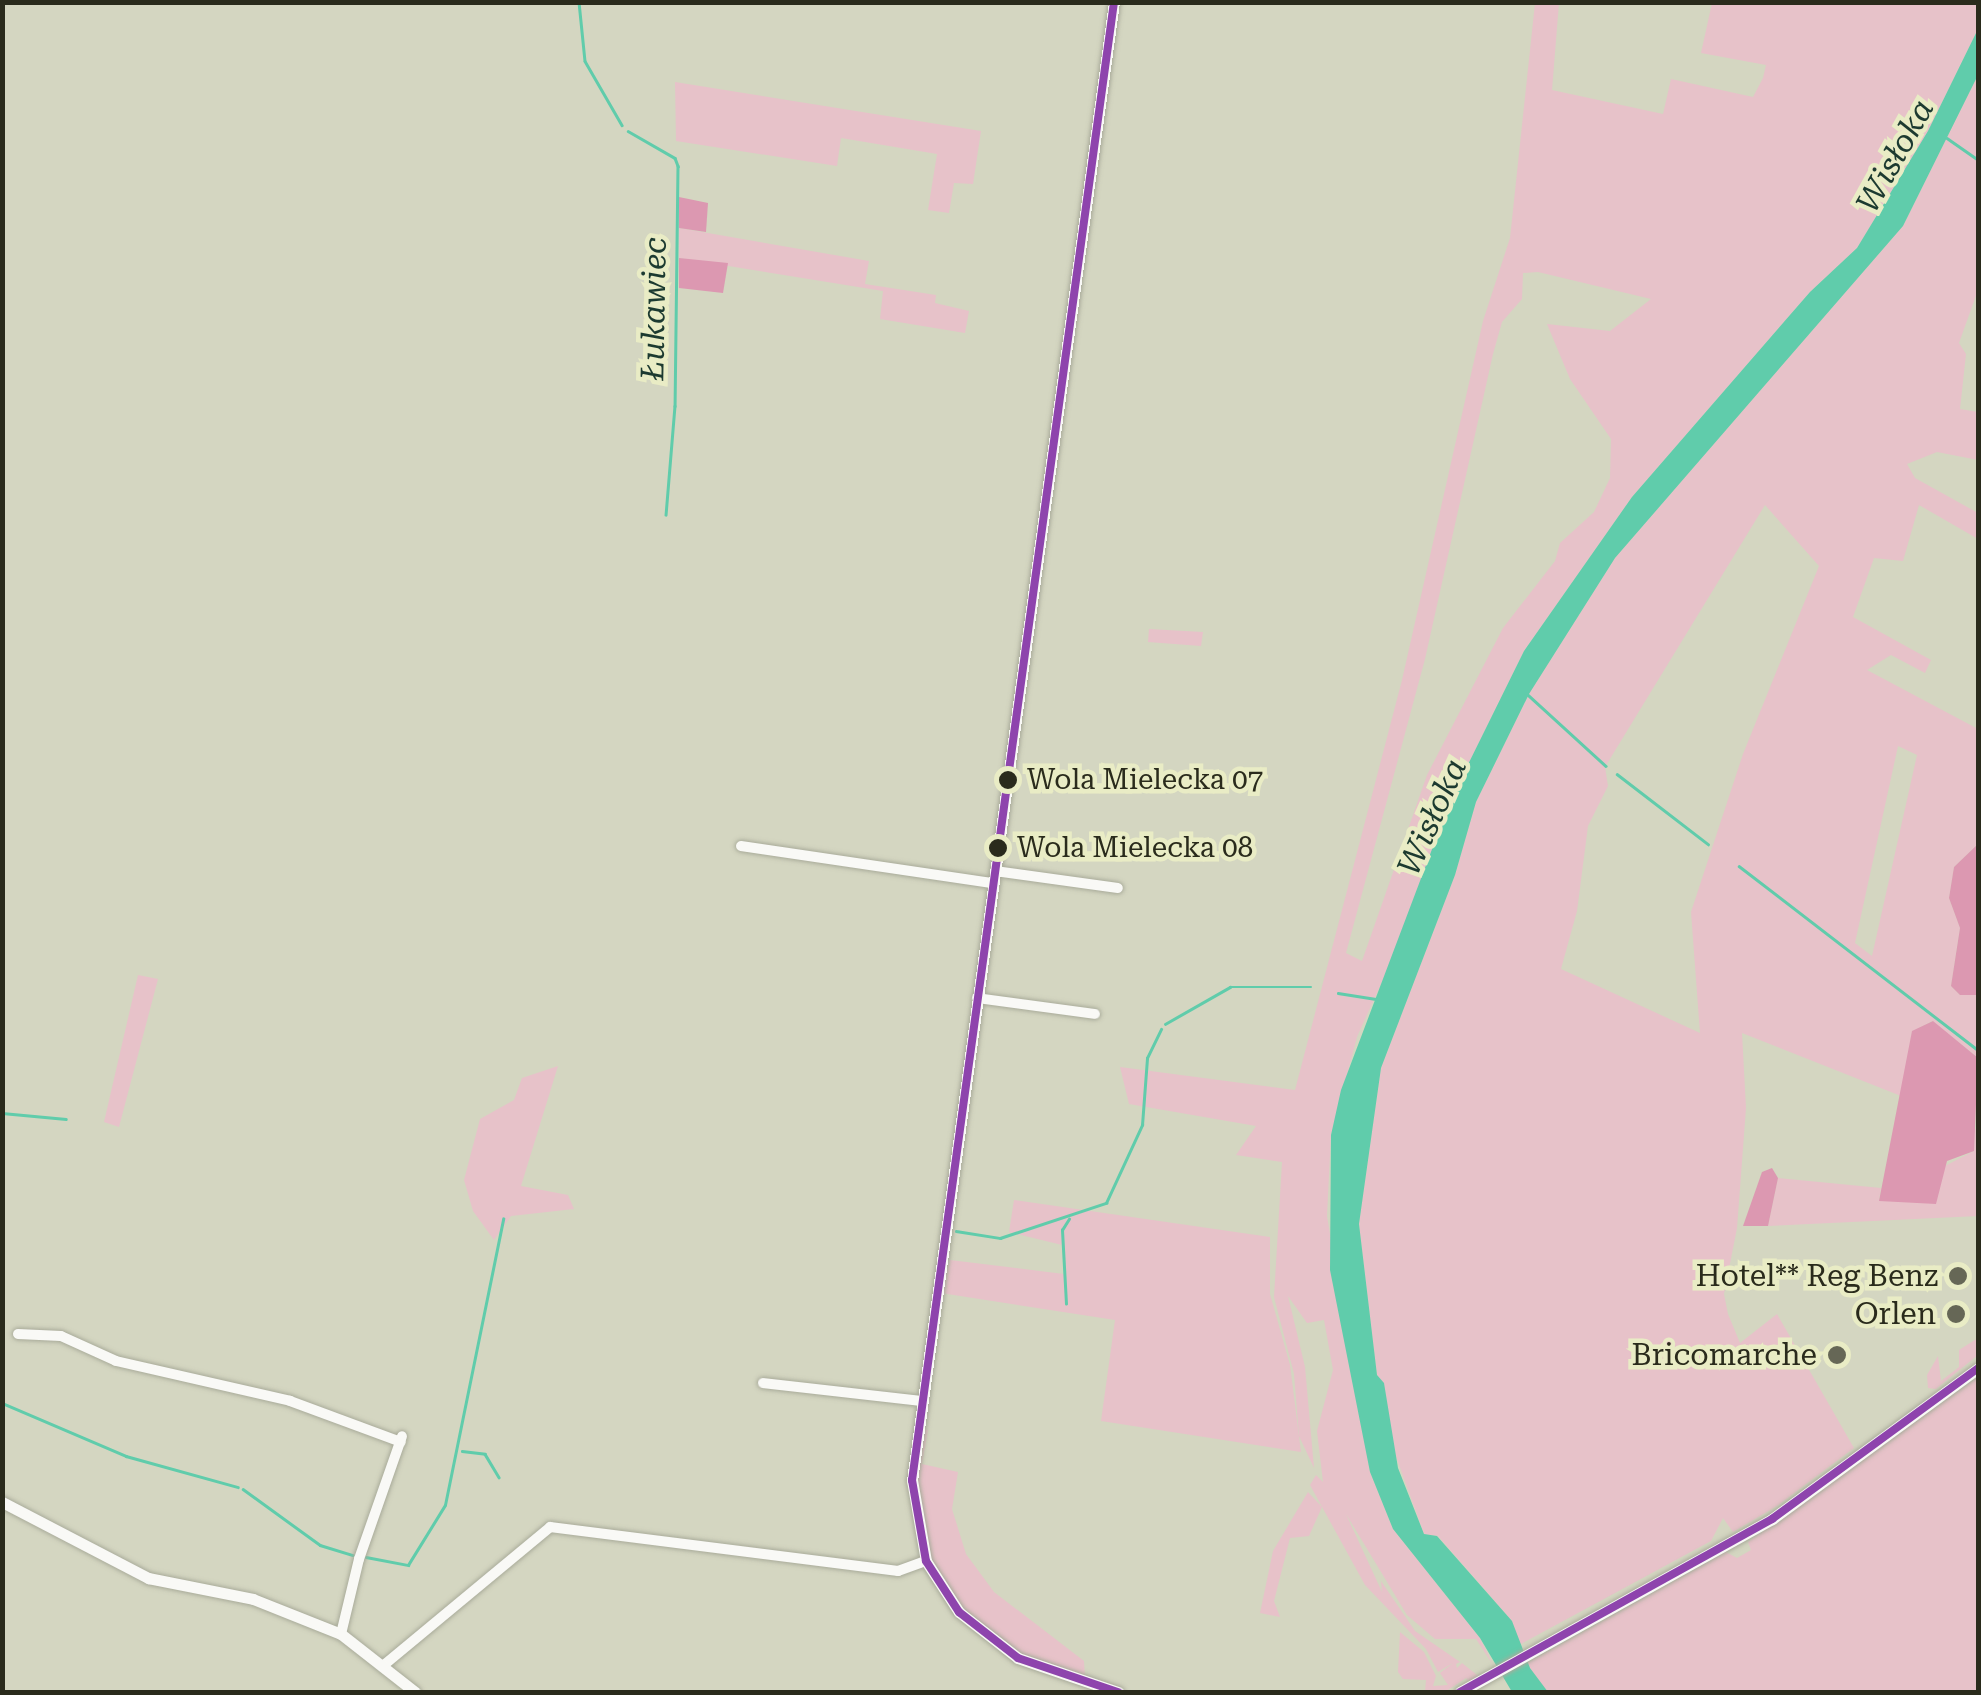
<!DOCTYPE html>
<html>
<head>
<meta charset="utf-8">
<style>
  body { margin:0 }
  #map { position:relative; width:1981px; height:1695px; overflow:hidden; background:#d4d6c1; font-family:"Roboto Serif",serif }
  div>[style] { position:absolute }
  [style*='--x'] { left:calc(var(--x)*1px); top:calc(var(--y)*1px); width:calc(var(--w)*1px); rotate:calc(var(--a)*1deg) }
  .green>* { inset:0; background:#e7c2c9 }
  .forest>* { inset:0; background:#dc98b1 }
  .water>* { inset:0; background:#60ccab }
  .stream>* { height:2.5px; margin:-1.25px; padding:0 1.25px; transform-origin:1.25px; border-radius:1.25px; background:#60ccab }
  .roads { filter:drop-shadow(0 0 2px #a9ab9a) drop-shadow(0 0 2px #a9ab9a) }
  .minor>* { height:10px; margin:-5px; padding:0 5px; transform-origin:5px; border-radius:5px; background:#f9f9f6 }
  .tertiary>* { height:11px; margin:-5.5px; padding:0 5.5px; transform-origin:5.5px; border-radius:5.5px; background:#f9f9f6 }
  .bus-1>* { height:8px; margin:-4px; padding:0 4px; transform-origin:4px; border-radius:4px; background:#8e44ad }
  .dots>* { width:28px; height:28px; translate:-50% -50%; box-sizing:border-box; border:5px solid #e9ecc5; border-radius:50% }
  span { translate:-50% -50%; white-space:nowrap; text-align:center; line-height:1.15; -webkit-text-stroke:9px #e9ecc5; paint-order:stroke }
  .bus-label { font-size:28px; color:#2a2b1c }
  .left { translate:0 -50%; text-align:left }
  .poi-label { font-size:30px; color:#2a2b1c }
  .right { translate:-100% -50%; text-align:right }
  .water-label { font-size:32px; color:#1c3a30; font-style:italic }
  .frame { position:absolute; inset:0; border:5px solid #2a2b1c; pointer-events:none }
</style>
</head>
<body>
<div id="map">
  <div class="green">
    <div style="clip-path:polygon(evenodd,1535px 3px,1559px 3px,1552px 90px,1663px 114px,1671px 79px,1753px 97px,1763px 78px,1766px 65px,1701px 53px,1712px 3px,1978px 3px,1978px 29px,1928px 131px,1857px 248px,1810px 292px,1632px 497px,1524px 651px,1451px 799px,1405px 931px,1357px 1037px,1331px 1135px,1327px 1216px,1370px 1472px,1393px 1529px,1480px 1638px,1493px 1665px,1476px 1639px,1435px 1639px,1407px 1615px,1346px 1514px,1382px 1592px,1381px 1581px,1415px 1631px,1460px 1662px,1456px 1664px,1457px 1668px,1462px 1663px,1477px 1675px,1480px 1692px,1466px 1678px,1445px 1692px,1425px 1692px,1426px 1680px,1403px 1679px,1398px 1672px,1400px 1632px,1424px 1652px,1436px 1676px,1433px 1686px,1448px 1685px,1440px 1673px,1453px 1663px,1438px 1672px,1426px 1649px,1365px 1585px,1310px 1485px,1316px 1475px,1323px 1482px,1317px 1431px,1333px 1370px,1324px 1320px,1307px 1323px,1288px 1296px,1305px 1367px,1314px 1468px,1299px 1436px,1294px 1374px,1274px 1297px,1282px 1162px,1236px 1155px,1256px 1126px,1129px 1104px,1120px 1067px,1295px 1090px,1402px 680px,1483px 321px,1510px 238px,1535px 3px,1538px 272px,1651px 299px,1610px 331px,1547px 324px,1570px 379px,1611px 439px,1610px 478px,1594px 512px,1560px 543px,1555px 561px,1503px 628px,1427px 775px,1362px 961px,1346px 953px,1425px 659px,1493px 354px,1502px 322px,1522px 299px,1523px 273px,1538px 272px)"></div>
    <div style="clip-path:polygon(evenodd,1978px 75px,1978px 290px,1959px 343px,1966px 354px,1960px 409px,1978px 412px,1978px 460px,1937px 452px,1907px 464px,1915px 478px,1978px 513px,1978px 539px,1919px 505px,1903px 561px,1874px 558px,1853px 617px,1931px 660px,1925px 673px,1891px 655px,1867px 670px,1978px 729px,1978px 844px,1954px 867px,1949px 898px,1960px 928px,1951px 986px,1960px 995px,1978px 995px,1978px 1058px,1932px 1021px,1912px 1032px,1901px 1096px,1742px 1033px,1746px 1108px,1737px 1228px,1724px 1294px,1728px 1314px,1740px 1343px,1777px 1314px,1854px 1448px,1777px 1506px,1733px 1532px,1723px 1518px,1711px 1541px,1519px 1645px,1512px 1621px,1438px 1536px,1424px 1534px,1393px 1448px,1377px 1375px,1359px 1224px,1381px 1068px,1455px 875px,1476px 802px,1529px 694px,1615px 558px,1903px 226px,1978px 75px,1765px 505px,1819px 566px,1743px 754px,1691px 912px,1700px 1033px,1561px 969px,1577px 911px,1588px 826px,1608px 786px,1605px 767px,1765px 505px,1978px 75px,1898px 746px,1917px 755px,1872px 956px,1855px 943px,1898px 746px)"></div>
    <div style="clip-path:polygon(675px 82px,981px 131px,973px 184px,954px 183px,949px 213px,928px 210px,937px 154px,841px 138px,837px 166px,676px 141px)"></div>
    <div style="clip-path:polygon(679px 228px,869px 261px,865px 284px,936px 295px,935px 303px,969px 311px,965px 333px,880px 319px,883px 291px,679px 258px)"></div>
    <div style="clip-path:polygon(1149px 629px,1203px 632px,1201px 646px,1148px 642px)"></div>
    <div style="clip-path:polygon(138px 975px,158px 979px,119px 1127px,104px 1122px)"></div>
    <div style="clip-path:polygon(558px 1066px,521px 1186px,568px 1195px,574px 1209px,511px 1216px,494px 1240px,473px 1211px,464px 1180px,480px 1119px,514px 1100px,522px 1078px)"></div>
    <div style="clip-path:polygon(1973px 1129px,1978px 1129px,1978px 1216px,1768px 1226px,1778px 1178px,1881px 1188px,1879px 1200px,1974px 1151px)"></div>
    <div style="clip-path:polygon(1014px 1200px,1270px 1237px,1270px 1294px,1290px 1365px,1301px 1452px,1101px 1421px,1115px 1320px,941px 1293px,950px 1260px,1064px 1274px,1062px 1245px,1009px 1232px)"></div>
    <div style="clip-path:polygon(1978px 1338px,1978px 1355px,1936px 1389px,1928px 1388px,1927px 1375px,1938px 1356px,1941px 1381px,1959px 1367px,1959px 1350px)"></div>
    <div style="clip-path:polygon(1978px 1377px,1978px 1692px,1548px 1692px,1530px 1669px,1527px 1663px,1726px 1552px,1737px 1558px,1751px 1550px,1748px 1542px)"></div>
    <div style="clip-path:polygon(921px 1429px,928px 1430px,922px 1464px,958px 1472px,952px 1509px,966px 1554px,994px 1592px,1084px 1661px,1085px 1679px,1022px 1656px,964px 1610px,928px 1555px,916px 1494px)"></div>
    <div style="clip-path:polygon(1308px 1492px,1322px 1507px,1309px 1536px,1290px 1538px,1274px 1601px,1280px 1617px,1260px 1613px,1273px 1551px)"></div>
  </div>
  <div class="forest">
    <div style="clip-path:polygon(679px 197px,708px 203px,706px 232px,679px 228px)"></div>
    <div style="clip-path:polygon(679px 258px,728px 263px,723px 293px,679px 288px)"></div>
    <div style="clip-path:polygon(1978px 844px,1978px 995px,1960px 995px,1951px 986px,1960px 928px,1949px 898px,1954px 867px)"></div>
    <div style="clip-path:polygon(1933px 1021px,1978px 1058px,1974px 1151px,1947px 1161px,1936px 1204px,1879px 1201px,1912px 1031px)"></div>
    <div style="clip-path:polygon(1772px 1168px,1778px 1178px,1768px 1226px,1743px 1226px,1762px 1172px)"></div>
  </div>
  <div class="water">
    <div style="clip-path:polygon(1978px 29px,1978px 75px,1903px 226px,1615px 558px,1529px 694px,1476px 802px,1455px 875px,1381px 1068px,1359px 1224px,1377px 1375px,1384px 1383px,1398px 1468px,1424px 1534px,1437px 1536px,1512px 1621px,1530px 1668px,1548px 1692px,1512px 1692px,1480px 1638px,1393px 1529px,1370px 1472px,1330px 1270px,1331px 1135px,1341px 1090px,1451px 799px,1524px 651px,1632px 497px,1810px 292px,1857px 248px,1928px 131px)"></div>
  </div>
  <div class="stream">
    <div style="--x:579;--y:2;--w:59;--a:84.2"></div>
    <div style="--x:585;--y:61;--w:74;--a:60"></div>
    <div style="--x:628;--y:131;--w:54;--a:29.9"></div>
    <div style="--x:675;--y:158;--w:9;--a:69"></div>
    <div style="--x:678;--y:166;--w:240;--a:90.7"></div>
    <div style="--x:675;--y:406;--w:109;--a:94.7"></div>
    <div style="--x:1947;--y:138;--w:38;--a:35"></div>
    <div style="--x:1526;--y:693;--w:108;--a:42.4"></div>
    <div style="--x:1617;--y:774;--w:115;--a:37.6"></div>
    <div style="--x:1739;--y:866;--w:302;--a:37.6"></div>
    <div style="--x:1338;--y:993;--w:38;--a:9"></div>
    <div style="--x:1165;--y:1024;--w:75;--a:-29.6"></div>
    <div style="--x:1230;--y:987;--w:81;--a:0"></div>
    <div style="--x:2;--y:1113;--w:64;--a:5.4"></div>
    <div style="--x:956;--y:1231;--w:45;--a:9"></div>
    <div style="--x:1000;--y:1238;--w:112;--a:-18.3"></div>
    <div style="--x:1106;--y:1203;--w:86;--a:-65.2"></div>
    <div style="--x:1142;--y:1125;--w:67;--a:-85.7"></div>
    <div style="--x:1147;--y:1058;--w:32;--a:-64"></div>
    <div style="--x:1066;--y:1304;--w:74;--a:-93.1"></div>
    <div style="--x:1062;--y:1230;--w:13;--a:-58"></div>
    <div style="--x:2;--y:1403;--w:135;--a:23.1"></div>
    <div style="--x:126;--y:1456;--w:116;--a:15.5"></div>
    <div style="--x:462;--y:1451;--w:23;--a:7"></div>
    <div style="--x:485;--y:1454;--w:27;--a:59"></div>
    <div style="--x:243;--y:1489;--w:95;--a:36"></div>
    <div style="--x:320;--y:1545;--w:34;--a:17"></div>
    <div style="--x:366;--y:1557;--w:43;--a:10.8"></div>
    <div style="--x:408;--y:1565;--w:70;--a:-58.3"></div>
    <div style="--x:445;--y:1505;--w:292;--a:-78.5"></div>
  </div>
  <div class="roads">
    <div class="minor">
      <div style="--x:741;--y:846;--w:255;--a:8.4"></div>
      <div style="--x:995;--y:871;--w:124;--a:7.9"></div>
      <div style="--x:977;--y:998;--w:119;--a:7.7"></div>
      <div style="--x:18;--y:1334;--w:43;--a:2.7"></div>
      <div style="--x:61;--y:1336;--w:60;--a:24.4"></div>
      <div style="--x:116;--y:1361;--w:179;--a:12.9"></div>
      <div style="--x:290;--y:1401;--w:118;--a:20.3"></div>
      <div style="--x:763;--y:1383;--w:159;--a:6.5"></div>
      <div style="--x:341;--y:1634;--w:77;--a:-76.5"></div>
      <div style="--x:359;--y:1559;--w:130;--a:-70.7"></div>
      <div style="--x:384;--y:1665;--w:216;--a:-39.7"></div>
      <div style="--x:550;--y:1527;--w:351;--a:7.2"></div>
      <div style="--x:898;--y:1571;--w:30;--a:-20"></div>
    </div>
    <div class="tertiary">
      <div style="--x:1114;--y:2;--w:1492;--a:97.78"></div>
      <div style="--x:912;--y:1480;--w:82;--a:80.2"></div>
      <div style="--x:926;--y:1561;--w:61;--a:57.1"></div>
      <div style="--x:959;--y:1612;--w:75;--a:37.9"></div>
      <div style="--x:1018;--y:1658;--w:106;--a:18.8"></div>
      <div style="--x:2;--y:1502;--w:165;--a:27.5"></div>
      <div style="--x:148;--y:1578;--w:107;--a:11.3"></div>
      <div style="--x:253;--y:1599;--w:95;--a:21.7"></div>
      <div style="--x:341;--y:1634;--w:94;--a:38.1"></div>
      <div style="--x:1460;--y:1692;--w:357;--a:-29"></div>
      <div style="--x:1772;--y:1519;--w:255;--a:-36.2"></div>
    </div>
  </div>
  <div class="bus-1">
    <div style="--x:1114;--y:2;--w:1492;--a:97.78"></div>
    <div style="--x:912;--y:1480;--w:82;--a:80.2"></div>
    <div style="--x:926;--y:1561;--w:61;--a:57.1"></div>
    <div style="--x:959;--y:1612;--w:75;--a:37.9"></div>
    <div style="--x:1018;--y:1658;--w:106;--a:18.8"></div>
    <div style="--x:1460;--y:1692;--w:357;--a:-29"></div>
    <div style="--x:1772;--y:1519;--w:255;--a:-36.2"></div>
  </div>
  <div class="dots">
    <div style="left:1008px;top:780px;background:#2a2b1c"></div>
    <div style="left:998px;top:848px;background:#2a2b1c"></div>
    <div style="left:1958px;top:1276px;background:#666756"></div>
    <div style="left:1956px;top:1314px;background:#666756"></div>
    <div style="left:1837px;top:1355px;background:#666756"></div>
  </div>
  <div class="bus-label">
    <span class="left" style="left:1027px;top:780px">Wola Mielecka 07</span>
    <span class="left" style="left:1017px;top:848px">Wola Mielecka 08</span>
  </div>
  <div class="poi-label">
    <span class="right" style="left:1938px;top:1276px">Hotel** Reg Benz</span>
    <span class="right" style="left:1936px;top:1314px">Orlen</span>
    <span class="right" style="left:1817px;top:1355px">Bricomarche</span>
  </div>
  <div class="water-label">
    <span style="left:1895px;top:156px;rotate:-61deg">Wisłoka</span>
    <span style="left:654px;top:309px;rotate:-89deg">Łukawiec</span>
    <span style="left:1432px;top:817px;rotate:-66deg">Wisłoka</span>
  </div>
  <div class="frame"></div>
</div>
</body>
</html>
